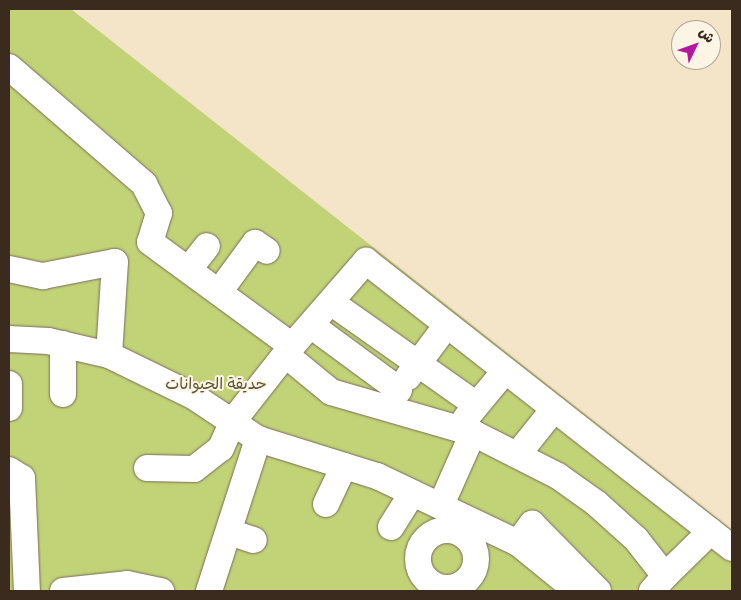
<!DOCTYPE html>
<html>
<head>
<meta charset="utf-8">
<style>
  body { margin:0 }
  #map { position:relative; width:741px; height:600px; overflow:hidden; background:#f4e5c9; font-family:Mynerve,"Playpen Sans Arabic",sans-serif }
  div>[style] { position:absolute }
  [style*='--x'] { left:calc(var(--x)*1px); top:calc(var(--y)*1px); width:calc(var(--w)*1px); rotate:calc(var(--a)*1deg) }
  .green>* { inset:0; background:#c1d376 }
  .roads { filter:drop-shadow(0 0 1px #7c6b5a) drop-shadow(0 0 1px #7c6b5a) }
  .minor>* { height:26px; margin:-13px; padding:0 13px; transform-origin:13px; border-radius:13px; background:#fff }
  .minor>.ring { margin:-13px; padding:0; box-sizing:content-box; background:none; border:26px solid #fff; border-radius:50% }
  span { translate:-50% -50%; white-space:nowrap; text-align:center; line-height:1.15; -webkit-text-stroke:4px #fcf5e5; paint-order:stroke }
  .park-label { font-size:16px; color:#5c5434 }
  .frame { position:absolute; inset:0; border:10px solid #3b2a1e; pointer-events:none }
  .north { position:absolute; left:671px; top:20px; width:50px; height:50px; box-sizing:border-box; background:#fcf5e5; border:1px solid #afa495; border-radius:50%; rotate:48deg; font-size:14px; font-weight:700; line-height:20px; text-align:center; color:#3b2a1e }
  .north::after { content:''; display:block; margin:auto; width:18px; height:22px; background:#b5179e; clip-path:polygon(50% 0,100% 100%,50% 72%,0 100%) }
</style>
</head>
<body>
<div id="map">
  <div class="green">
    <div style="clip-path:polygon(9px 9px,71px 9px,732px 530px,732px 591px,9px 591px)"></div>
  </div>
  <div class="roads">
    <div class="minor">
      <div style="--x:9;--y:67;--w:179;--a:40.9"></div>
      <div style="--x:144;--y:184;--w:33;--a:63"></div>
      <div style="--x:159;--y:213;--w:30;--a:107"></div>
      <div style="--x:150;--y:242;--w:176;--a:36.2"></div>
      <div style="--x:292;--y:346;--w:95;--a:128.2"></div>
      <div style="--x:233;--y:421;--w:30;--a:114"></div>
      <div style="--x:221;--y:448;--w:34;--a:142"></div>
      <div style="--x:194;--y:469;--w:47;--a:-178.8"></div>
      <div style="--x:9;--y:269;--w:35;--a:12"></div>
      <div style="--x:43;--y:276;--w:73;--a:-11"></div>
      <div style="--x:115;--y:262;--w:93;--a:93.7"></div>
      <div style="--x:189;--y:269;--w:29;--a:-52"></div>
      <div style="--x:219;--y:292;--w:61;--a:-53.7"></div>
      <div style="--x:255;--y:243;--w:14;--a:34"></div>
      <div style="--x:332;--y:303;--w:175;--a:35.2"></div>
      <div style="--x:312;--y:326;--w:108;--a:36.3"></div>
      <div style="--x:9;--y:339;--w:39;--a:3"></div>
      <div style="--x:48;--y:341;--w:63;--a:12.9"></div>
      <div style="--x:109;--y:355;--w:93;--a:26"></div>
      <div style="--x:193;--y:396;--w:78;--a:33.5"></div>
      <div style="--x:258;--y:439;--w:125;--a:17.3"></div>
      <div style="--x:377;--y:476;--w:156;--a:25.4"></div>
      <div style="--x:518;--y:543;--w:76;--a:39.1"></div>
      <div style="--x:292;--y:346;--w:113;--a:-49"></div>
      <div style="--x:366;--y:261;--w:465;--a:38.1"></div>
      <div style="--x:286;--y:355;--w:58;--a:39.4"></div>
      <div style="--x:331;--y:392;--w:148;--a:16.1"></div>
      <div style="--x:473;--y:433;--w:79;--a:114"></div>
      <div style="--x:408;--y:377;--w:64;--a:-53.3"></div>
      <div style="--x:9;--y:384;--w:24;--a:90"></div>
      <div style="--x:63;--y:394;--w:50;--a:-90"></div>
      <div style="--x:466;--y:418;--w:61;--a:-50.3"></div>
      <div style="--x:473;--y:433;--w:95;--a:26.8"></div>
      <div style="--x:558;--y:476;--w:47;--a:35.4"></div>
      <div style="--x:596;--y:503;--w:54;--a:42"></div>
      <div style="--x:636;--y:539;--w:47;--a:51.9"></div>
      <div style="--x:665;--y:576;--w:20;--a:131"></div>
      <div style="--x:518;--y:454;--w:58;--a:-51.3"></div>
      <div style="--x:9;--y:470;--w:15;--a:32"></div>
      <div style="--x:22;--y:478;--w:113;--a:87.5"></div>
      <div style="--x:326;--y:504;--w:42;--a:-64.7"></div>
      <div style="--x:391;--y:527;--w:40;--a:-58"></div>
      <div class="ring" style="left:418px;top:530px;width:32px;height:32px"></div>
      <div style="--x:229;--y:532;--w:26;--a:18"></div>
      <div style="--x:518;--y:543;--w:24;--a:-54"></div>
      <div style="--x:532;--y:524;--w:94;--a:45.4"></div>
      <div style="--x:665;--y:576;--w:64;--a:-44.4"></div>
      <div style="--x:63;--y:591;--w:64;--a:-6.2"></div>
      <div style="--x:127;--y:584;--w:35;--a:12"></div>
      <div style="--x:209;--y:591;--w:160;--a:-72.1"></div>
    </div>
  </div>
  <div class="park-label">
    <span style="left:216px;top:385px">حديقة الحيوانات</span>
  </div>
  <div class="frame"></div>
  <div class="north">ش</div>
</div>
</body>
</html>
